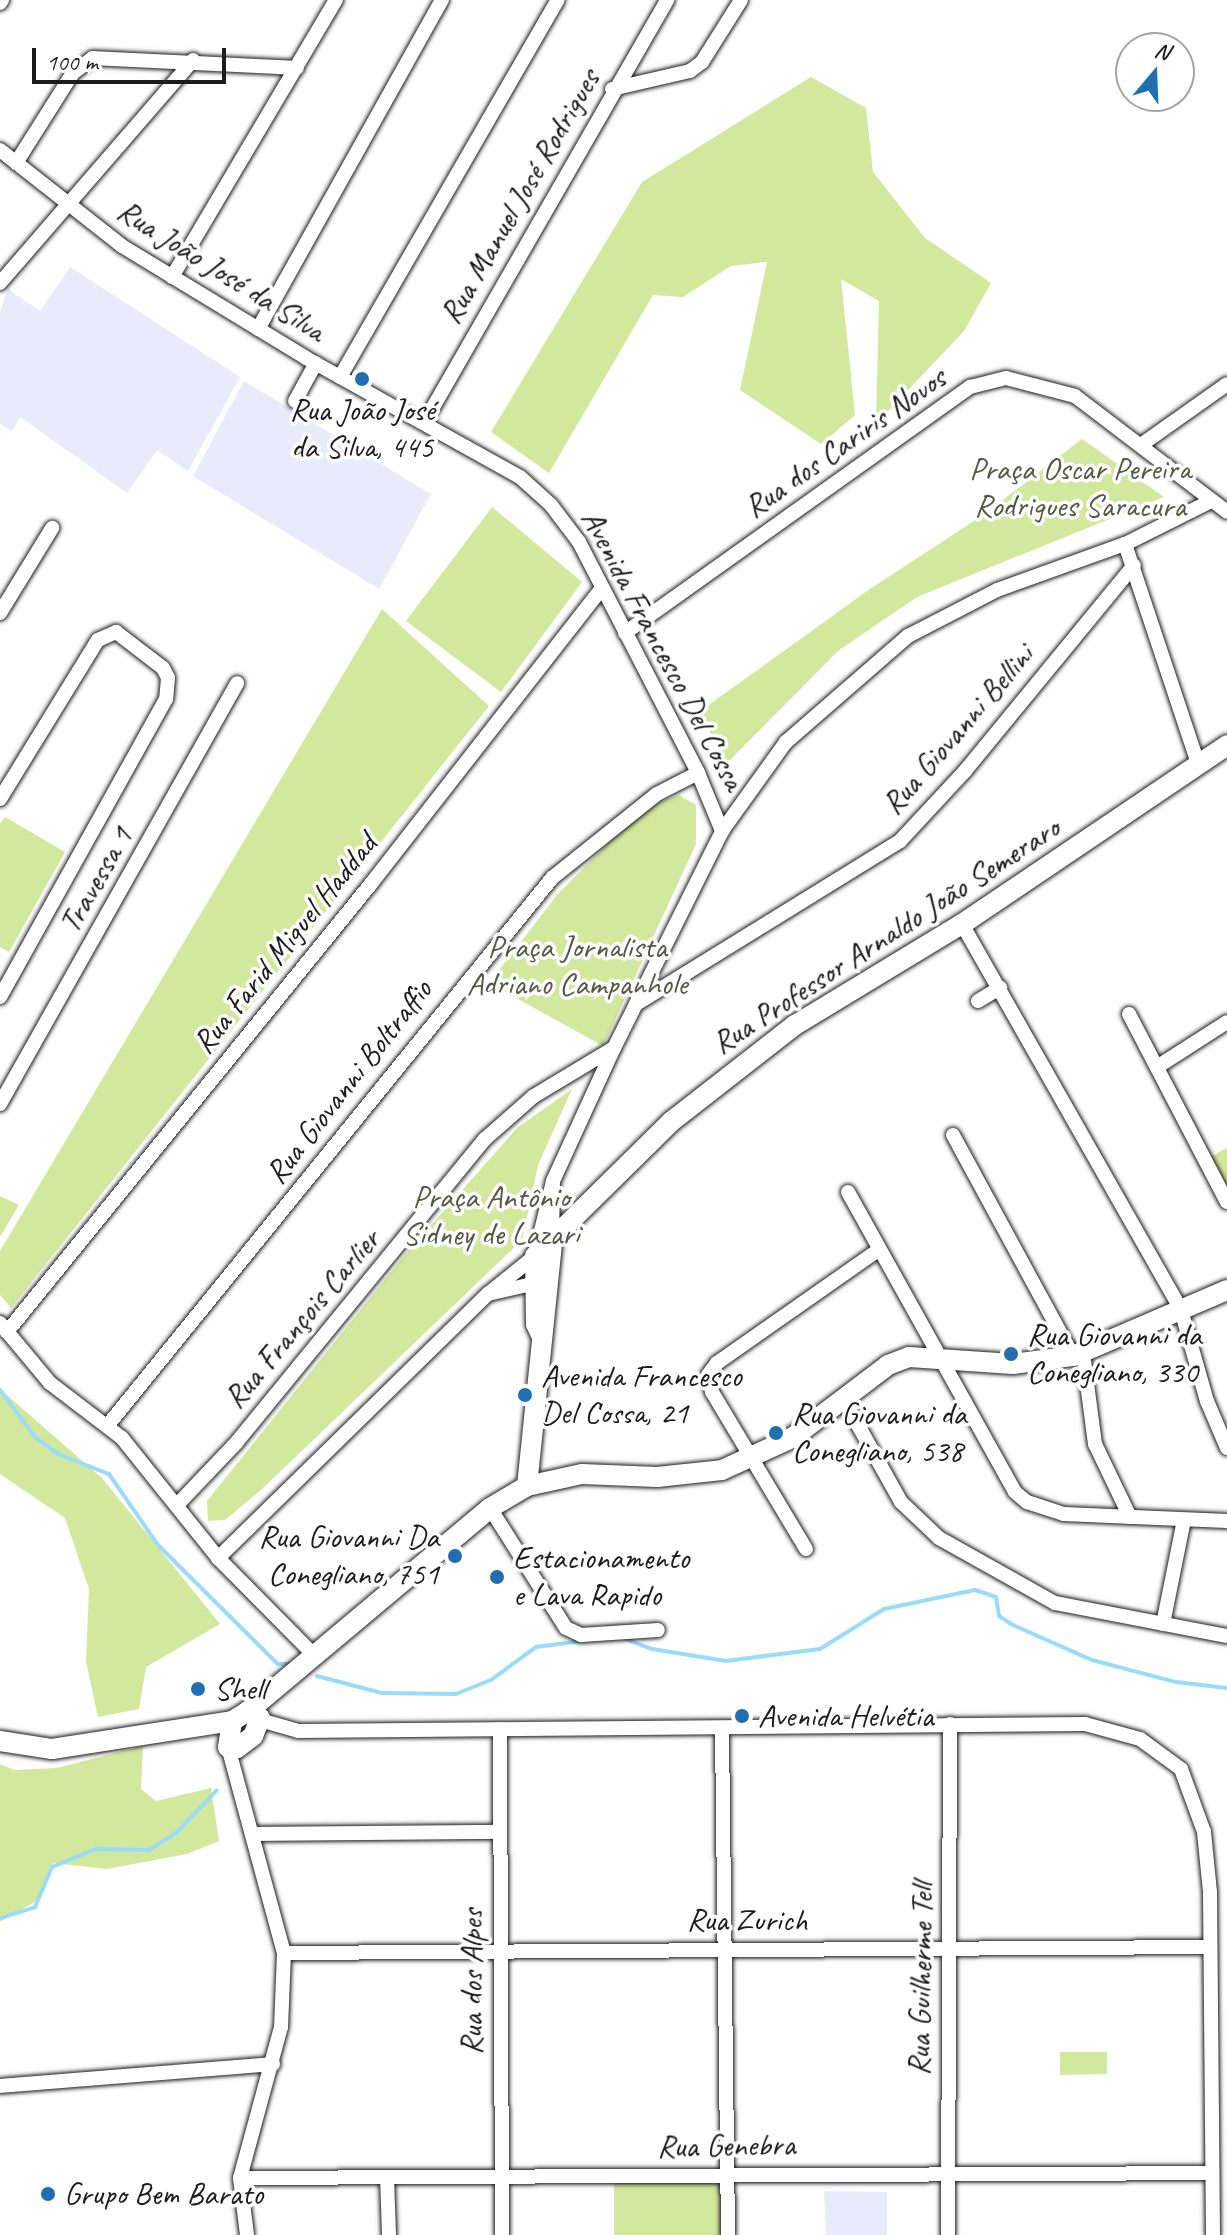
<!DOCTYPE html>
<html>
<head>
<meta charset="utf-8">
<style>
  body { margin:0 }
  #map { position:relative; width:1227px; height:2235px; overflow:hidden; background:#fff; font-family:Caveat,sans-serif }
  div>[style] { position:absolute }
  [style*='--x'] { left:calc(var(--x)*1px); top:calc(var(--y)*1px); width:calc(var(--w)*1px); rotate:calc(var(--a)*1deg) }
  .built>* { inset:0; background:#e8ebfa }
  .green>* { inset:0; background:#d2e89d }
  .stream>* { height:4px; margin:-2px; padding:0 2px; transform-origin:2px; border-radius:2px; background:#9adbfc }
  .roads { filter:drop-shadow(0 0 2px #1c1c1c) drop-shadow(0 0 2px #1c1c1c) }
  .street>* { height:14px; margin:-7px; padding:0 7px; transform-origin:7px; border-radius:7px; background:#fff }
  .secondary>* { height:20px; margin:-10px; padding:0 10px; transform-origin:10px; border-radius:10px; background:#fff }
  .dots>* { width:22px; height:22px; translate:-50% -50%; box-sizing:border-box; border:4px solid #fff; border-radius:50% }
  span { translate:-50% -50%; white-space:nowrap; text-align:center; line-height:1.15; -webkit-text-stroke:7px #fff; paint-order:stroke }
  .street-label { font-size:32px; color:#1c1c1c }
  .poi-label { font-size:32px; color:#1c1c1c }
  .left { translate:0 -50%; text-align:left }
  .right { translate:-100% -50%; text-align:right }
  .park-label { font-size:32px; color:#535943 }
  .north { position:absolute; left:1115px; top:32px; width:80px; height:80px; box-sizing:border-box; background:#fff; border:2px solid #a4a4a4; border-radius:50%; rotate:19deg; font-size:22px; font-weight:700; line-height:32px; text-align:center; color:#1c1c1c }
  .north::after { content:''; display:block; margin:auto; width:28px; height:36px; background:#1f6fb2; clip-path:polygon(50% 0,100% 100%,50% 72%,0 100%) }
  .scale { position:absolute; left:32px; top:48px; width:194px; height:36px; box-sizing:border-box; border:4px solid #1c1c1c; border-top:0; padding-left:10px; font-size:24px; line-height:28px; white-space:nowrap; color:#1c1c1c; -webkit-text-stroke:6px #fff; paint-order:stroke }
</style>
</head>
<body>
<div id="map">
  <div class="built">
    <div style="clip-path:polygon(70px 267px,240px 377px,188px 471px,157px 450px,127px 493px,20px 417px,12px 431px,0 424px,0 312px,8px 289px,40px 311px)"></div>
    <div style="clip-path:polygon(244px 381px,431px 494px,379px 589px,193px 476px)"></div>
    <div style="clip-path:polygon(824px 2191px,887px 2192px,887px 2235px,826px 2235px)"></div>
  </div>
  <div class="green">
    <div style="clip-path:polygon(811px 77px,866px 108px,873px 172px,925px 238px,991px 283px,964px 331px,876px 424px,879px 301px,841px 279px,855px 415px,821px 444px,740px 390px,767px 262px,731px 266px,683px 297px,653px 295px,549px 473px,491px 432px,642px 182px)"></div>
    <div style="clip-path:polygon(1082px 439px,1164px 497px,917px 597px,838px 651px,727px 763px,699px 712px,867px 591px,986px 513px)"></div>
    <div style="clip-path:polygon(492px 507px,582px 582px,501px 692px,406px 621px)"></div>
    <div style="clip-path:polygon(382px 609px,489px 706px,11px 1308px,0 1295px,0 1251px)"></div>
    <div style="clip-path:polygon(679px 795px,696px 805px,696px 844px,603px 1046px,489px 983px,557px 895px,621px 830px,660px 802px)"></div>
    <div style="clip-path:polygon(5px 817px,65px 852px,9px 952px,0 947px,0 824px)"></div>
    <div style="clip-path:polygon(572px 1089px,538px 1165px,522px 1240px,260px 1491px,225px 1520px,208px 1521px,207px 1501px,403px 1257px,517px 1128px)"></div>
    <div style="clip-path:polygon(1226px 1148px,1227px 1150px,1227px 1194px,1206px 1160px)"></div>
    <div style="clip-path:polygon(0 1196px,19px 1205px,0 1237px)"></div>
    <div style="clip-path:polygon(0 1389px,102px 1478px,220px 1624px,146px 1667px,139px 1709px,98px 1717px,86px 1661px,89px 1589px,65px 1518px,0 1474px)"></div>
    <div style="clip-path:polygon(143px 1746px,141px 1789px,156px 1801px,211px 1788px,219px 1841px,187px 1854px,107px 1869px,53px 1863px,38px 1900px,0 1922px,0 1764px,14px 1770px,57px 1768px)"></div>
    <div style="clip-path:polygon(1060px 2052px,1107px 2052px,1107px 2074px,1060px 2075px)"></div>
    <div style="clip-path:polygon(614px 2180px,723px 2180px,723px 2235px,614px 2235px)"></div>
  </div>
  <div class="stream">
    <div style="--x:0;--y:1390;--w:59;--a:53.3"></div>
    <div style="--x:35;--y:1437;--w:29;--a:36"></div>
    <div style="--x:58;--y:1454;--w:55;--a:21.4"></div>
    <div style="--x:109;--y:1474;--w:86;--a:55.4"></div>
    <div style="--x:158;--y:1545;--w:169;--a:44.8"></div>
    <div style="--x:278;--y:1664;--w:13;--a:0"></div>
    <div style="--x:623;--y:1638;--w:31;--a:21"></div>
    <div style="--x:652;--y:1649;--w:75;--a:9.2"></div>
    <div style="--x:726;--y:1661;--w:95;--a:-7.3"></div>
    <div style="--x:820;--y:1649;--w:75;--a:-32"></div>
    <div style="--x:884;--y:1609;--w:93;--a:-11.8"></div>
    <div style="--x:975;--y:1590;--w:22;--a:18"></div>
    <div style="--x:996;--y:1597;--w:19;--a:81"></div>
    <div style="--x:999;--y:1616;--w:17;--a:33"></div>
    <div style="--x:1013;--y:1625;--w:86;--a:23.9"></div>
    <div style="--x:1092;--y:1660;--w:87;--a:14.7"></div>
    <div style="--x:1176;--y:1682;--w:51;--a:6.7"></div>
    <div style="--x:317;--y:1676;--w:67;--a:14.7"></div>
    <div style="--x:382;--y:1693;--w:74;--a:0.8"></div>
    <div style="--x:456;--y:1694;--w:38;--a:-22"></div>
    <div style="--x:491;--y:1680;--w:56;--a:-36.3"></div>
    <div style="--x:536;--y:1647;--w:46;--a:-7.4"></div>
    <div style="--x:0;--y:1918;--w:37;--a:-17"></div>
    <div style="--x:35;--y:1907;--w:43;--a:-67"></div>
    <div style="--x:52;--y:1867;--w:48;--a:-22.2"></div>
    <div style="--x:96;--y:1849;--w:53;--a:1.1"></div>
    <div style="--x:149;--y:1850;--w:32;--a:-32"></div>
    <div style="--x:176;--y:1833;--w:59;--a:-46.4"></div>
  </div>
  <div class="roads">
    <div class="street">
      <div style="--x:0;--y:3;--w:4;--a:-56"></div>
      <div style="--x:612;--y:89;--w:80;--a:-13"></div>
      <div style="--x:690;--y:71;--w:15;--a:-37"></div>
      <div style="--x:702;--y:62;--w:73;--a:-57.8"></div>
      <div style="--x:0;--y:150;--w:155;--a:38.2"></div>
      <div style="--x:122;--y:246;--w:215;--a:31.3"></div>
      <div style="--x:306;--y:358;--w:245;--a:29.1"></div>
      <div style="--x:520;--y:477;--w:42;--a:42.1"></div>
      <div style="--x:551;--y:505;--w:46;--a:52.9"></div>
      <div style="--x:579;--y:542;--w:260;--a:62.7"></div>
      <div style="--x:698;--y:773;--w:63;--a:67.5"></div>
      <div style="--x:16;--y:163;--w:107;--a:-57.7"></div>
      <div style="--x:73;--y:73;--w:25;--a:-37"></div>
      <div style="--x:93;--y:58;--w:204;--a:2.8"></div>
      <div style="--x:172;--y:277;--w:322;--a:-59.4"></div>
      <div style="--x:0;--y:283;--w:295;--a:-49.1"></div>
      <div style="--x:258;--y:329;--w:377;--a:-60.8"></div>
      <div style="--x:340;--y:377;--w:435;--a:-60"></div>
      <div style="--x:295;--y:401;--w:43;--a:-61.1"></div>
      <div style="--x:424;--y:423;--w:488;--a:-60.1"></div>
      <div style="--x:1141;--y:445;--w:105;--a:-35.3"></div>
      <div style="--x:1125;--y:544;--w:232;--a:71.6"></div>
      <div style="--x:0;--y:613;--w:100;--a:-58.5"></div>
      <div style="--x:625;--y:633;--w:424;--a:-35.5"></div>
      <div style="--x:970;--y:387;--w:37;--a:-14"></div>
      <div style="--x:1006;--y:378;--w:71;--a:14.6"></div>
      <div style="--x:1075;--y:396;--w:191;--a:37.3"></div>
      <div style="--x:0;--y:799;--w:187;--a:-58.4"></div>
      <div style="--x:98;--y:640;--w:20;--a:-24"></div>
      <div style="--x:116;--y:632;--w:59;--a:37.5"></div>
      <div style="--x:163;--y:668;--w:11;--a:63"></div>
      <div style="--x:168;--y:678;--w:21;--a:95"></div>
      <div style="--x:166;--y:699;--w:341;--a:119.1"></div>
      <div style="--x:962;--y:924;--w:444;--a:60.4"></div>
      <div style="--x:1181;--y:1310;--w:95;--a:74.1"></div>
      <div style="--x:1207;--y:1401;--w:51;--a:66.9"></div>
      <div style="--x:978;--y:1001;--w:26;--a:-31"></div>
      <div style="--x:636;--y:1004;--w:310;--a:-31.7"></div>
      <div style="--x:900;--y:841;--w:96;--a:-47.1"></div>
      <div style="--x:965;--y:771;--w:266;--a:-50.6"></div>
      <div style="--x:1129;--y:1014;--w:212;--a:62.5"></div>
      <div style="--x:1157;--y:1067;--w:83;--a:-32.7"></div>
      <div style="--x:0;--y:1104;--w:483;--a:-60.6"></div>
      <div style="--x:953;--y:1135;--w:251;--a:61.5"></div>
      <div style="--x:848;--y:1192;--w:343;--a:60.9"></div>
      <div style="--x:1015;--y:1492;--w:16;--a:40"></div>
      <div style="--x:1027;--y:1502;--w:39;--a:18"></div>
      <div style="--x:1064;--y:1514;--w:163;--a:2.5"></div>
      <div style="--x:552;--y:1240;--w:55;--a:-89"></div>
      <div style="--x:488;--y:1294;--w:54;--a:-12.8"></div>
      <div style="--x:0;--y:1323;--w:78;--a:50.2"></div>
      <div style="--x:50;--y:1383;--w:91;--a:37.4"></div>
      <div style="--x:122;--y:1438;--w:154;--a:51.3"></div>
      <div style="--x:218;--y:1558;--w:139;--a:45.3"></div>
      <div style="--x:7;--y:1332;--w:576;--a:-50.92"></div>
      <div style="--x:370;--y:885;--w:377;--a:-52"></div>
      <div style="--x:1083;--y:1353;--w:92;--a:82.5"></div>
      <div style="--x:1095;--y:1444;--w:81;--a:64.4"></div>
      <div style="--x:844;--y:1400;--w:117;--a:60.8"></div>
      <div style="--x:901;--y:1502;--w:52;--a:43.5"></div>
      <div style="--x:939;--y:1538;--w:133;--a:29.3"></div>
      <div style="--x:1055;--y:1603;--w:175;--a:10.9"></div>
      <div style="--x:108;--y:1425;--w:705;--a:-50.93"></div>
      <div style="--x:552;--y:878;--w:134;--a:-38.7"></div>
      <div style="--x:657;--y:794;--w:46;--a:-27.1"></div>
      <div style="--x:177;--y:1505;--w:86;--a:-46.4"></div>
      <div style="--x:236;--y:1443;--w:393;--a:-50.7"></div>
      <div style="--x:485;--y:1139;--w:65;--a:-41.3"></div>
      <div style="--x:534;--y:1096;--w:93;--a:-31"></div>
      <div style="--x:490;--y:1508;--w:142;--a:57.7"></div>
      <div style="--x:566;--y:1628;--w:17;--a:25"></div>
      <div style="--x:581;--y:1635;--w:77;--a:-3.7"></div>
      <div style="--x:806;--y:1549;--w:183;--a:-120.9"></div>
      <div style="--x:712;--y:1392;--w:17;--a:-103"></div>
      <div style="--x:708;--y:1375;--w:15;--a:-53"></div>
      <div style="--x:717;--y:1363;--w:195;--a:-35"></div>
      <div style="--x:218;--y:1558;--w:378;--a:-44.4"></div>
      <div style="--x:488;--y:1294;--w:60;--a:-39"></div>
      <div style="--x:535;--y:1256;--w:77;--a:-76.5"></div>
      <div style="--x:553;--y:1181;--w:146;--a:-65.4"></div>
      <div style="--x:614;--y:1048;--w:242;--a:-63.5"></div>
      <div style="--x:722;--y:831;--w:110;--a:-54.3"></div>
      <div style="--x:786;--y:742;--w:162;--a:-41"></div>
      <div style="--x:908;--y:636;--w:100;--a:-27.3"></div>
      <div style="--x:997;--y:590;--w:136;--a:-19.8"></div>
      <div style="--x:1125;--y:544;--w:96;--a:-26.6"></div>
      <div style="--x:1163;--y:1624;--w:106;--a:-78.6"></div>
      <div style="--x:260;--y:1720;--w:40;--a:16"></div>
      <div style="--x:298;--y:1731;--w:787;--a:-0.51"></div>
      <div style="--x:1085;--y:1724;--w:57;--a:15.3"></div>
      <div style="--x:1140;--y:1739;--w:51;--a:36.2"></div>
      <div style="--x:1181;--y:1769;--w:67;--a:69.9"></div>
      <div style="--x:1204;--y:1832;--w:60;--a:84.3"></div>
      <div style="--x:1210;--y:1892;--w:343;--a:89.5"></div>
      <div style="--x:500;--y:1729;--w:506;--a:89.77"></div>
      <div style="--x:722;--y:1729;--w:506;--a:89.32"></div>
      <div style="--x:228;--y:1747;--w:213;--a:74.8"></div>
      <div style="--x:284;--y:1953;--w:74;--a:92.3"></div>
      <div style="--x:281;--y:2027;--w:156;--a:105.2"></div>
      <div style="--x:240;--y:2178;--w:57;--a:83"></div>
      <div style="--x:256;--y:1834;--w:244;--a:-0.5"></div>
      <div style="--x:284;--y:1953;--w:925;--a:-0.37"></div>
      <div style="--x:0;--y:2086;--w:274;--a:-4.6"></div>
      <div style="--x:387;--y:2177;--w:58;--a:88"></div>
      <div style="--x:240;--y:2178;--w:972;--a:-0.29"></div>
      <div style="--x:948;--y:2235;--w:511;--a:-89.78"></div>
    </div>
    <div class="secondary">
      <div style="--x:542;--y:1337;--w:14;--a:-115"></div>
      <div style="--x:536;--y:1324;--w:68;--a:-90.8"></div>
      <div style="--x:535;--y:1256;--w:192;--a:-44.6"></div>
      <div style="--x:672;--y:1121;--w:156;--a:-38"></div>
      <div style="--x:795;--y:1025;--w:195;--a:-31.2"></div>
      <div style="--x:962;--y:924;--w:320;--a:-34"></div>
      <div style="--x:527;--y:1486;--w:244;--a:-84.1"></div>
      <div style="--x:247;--y:1712;--w:317;--a:-40"></div>
      <div style="--x:490;--y:1508;--w:43;--a:-30.7"></div>
      <div style="--x:527;--y:1486;--w:56;--a:-12.3"></div>
      <div style="--x:582;--y:1474;--w:75;--a:2.3"></div>
      <div style="--x:657;--y:1477;--w:65;--a:-6.1"></div>
      <div style="--x:722;--y:1470;--w:77;--a:-24.6"></div>
      <div style="--x:792;--y:1438;--w:121;--a:-37.2"></div>
      <div style="--x:888;--y:1365;--w:22;--a:-21"></div>
      <div style="--x:909;--y:1357;--w:104;--a:3.9"></div>
      <div style="--x:1013;--y:1364;--w:61;--a:-7.6"></div>
      <div style="--x:1073;--y:1356;--w:168;--a:-23.2"></div>
      <div style="--x:247;--y:1712;--w:14;--a:25"></div>
      <div style="--x:260;--y:1718;--w:19;--a:111"></div>
      <div style="--x:253;--y:1736;--w:20;--a:143"></div>
      <div style="--x:237;--y:1748;--w:9;--a:-174"></div>
      <div style="--x:228;--y:1747;--w:26;--a:-81"></div>
      <div style="--x:232;--y:1721;--w:17;--a:-31"></div>
      <div style="--x:0;--y:1741;--w:53;--a:8.7"></div>
      <div style="--x:52;--y:1749;--w:182;--a:-8.8"></div>
    </div>
  </div>
  <div class="dots">
    <div style="left:362px;top:379px;background:#1f6fb2"></div>
    <div style="left:1011px;top:1354px;background:#1f6fb2"></div>
    <div style="left:525px;top:1395px;background:#1f6fb2"></div>
    <div style="left:776px;top:1433px;background:#1f6fb2"></div>
    <div style="left:455px;top:1556px;background:#1f6fb2"></div>
    <div style="left:497px;top:1577px;background:#1f6fb2"></div>
    <div style="left:198px;top:1689px;background:#1f6fb2"></div>
    <div style="left:742px;top:1716px;background:#1f6fb2"></div>
    <div style="left:48px;top:2194px;background:#1f6fb2"></div>
  </div>
  <div class="street-label">
    <span style="left:520px;top:197px;rotate:-60deg">Rua Manuel José Rodrigues</span>
    <span style="left:221px;top:271px;rotate:32deg">Rua João José da Silva</span>
    <span style="left:845px;top:443px;rotate:-35deg">Rua dos Cariris Novos</span>
    <span style="left:663px;top:650px;rotate:62deg">Avenida Francesco Del Cossa</span>
    <span style="left:958px;top:730px;rotate:-49deg">Rua Giovanni Bellini</span>
    <span style="left:96px;top:880px;rotate:-60deg">Travessa 1</span>
    <span style="left:886px;top:936px;rotate:-33deg">Rua Professor Arnaldo João Semeraro</span>
    <span style="left:285px;top:944px;rotate:-51deg">Rua Farid Miguel Haddad</span>
    <span style="left:349px;top:1082px;rotate:-52deg">Rua Giovanni Boltraffio</span>
    <span style="left:302px;top:1319px;rotate:-50deg">Rua François Carlier</span>
    <span style="left:747px;top:1920px">Rua Zurich</span>
    <span style="left:921px;top:1979px;rotate:-89deg">Rua Guilherme Tell</span>
    <span style="left:472px;top:1982px;rotate:-90deg">Rua dos Alpes</span>
    <span style="left:726px;top:2146px;rotate:-1deg">Rua Genebra</span>
  </div>
  <div class="poi-label">
    <span style="left:362px;top:429px">Rua João José<br>da Silva, 445</span>
    <span class="left" style="left:1027px;top:1354px">Rua Giovanni da<br>Conegliano, 330</span>
    <span class="left" style="left:541px;top:1395px">Avenida Francesco<br>Del Cossa, 21</span>
    <span class="left" style="left:792px;top:1433px">Rua Giovanni da<br>Conegliano, 538</span>
    <span class="right" style="left:439px;top:1556px">Rua Giovanni Da<br>Conegliano, 751</span>
    <span class="left" style="left:513px;top:1577px">Estacionamento<br>e Lava Rapido</span>
    <span class="left" style="left:214px;top:1689px">Shell</span>
    <span class="left" style="left:758px;top:1716px">Avenida Helvétia</span>
    <span class="left" style="left:64px;top:2194px">Grupo Bem Barato</span>
  </div>
  <div class="park-label">
    <span style="left:1080px;top:488px">Praça Oscar Pereira<br>Rodrigues Saracura</span>
    <span style="left:577px;top:966px">Praça Jornalista<br>Adriano Campanhole</span>
    <span style="left:491px;top:1216px">Praça Antônio<br>Sidney de Lazari</span>
  </div>
  <div class="north">N</div>
  <div class="scale">100 m</div>
</div>
</body>
</html>
